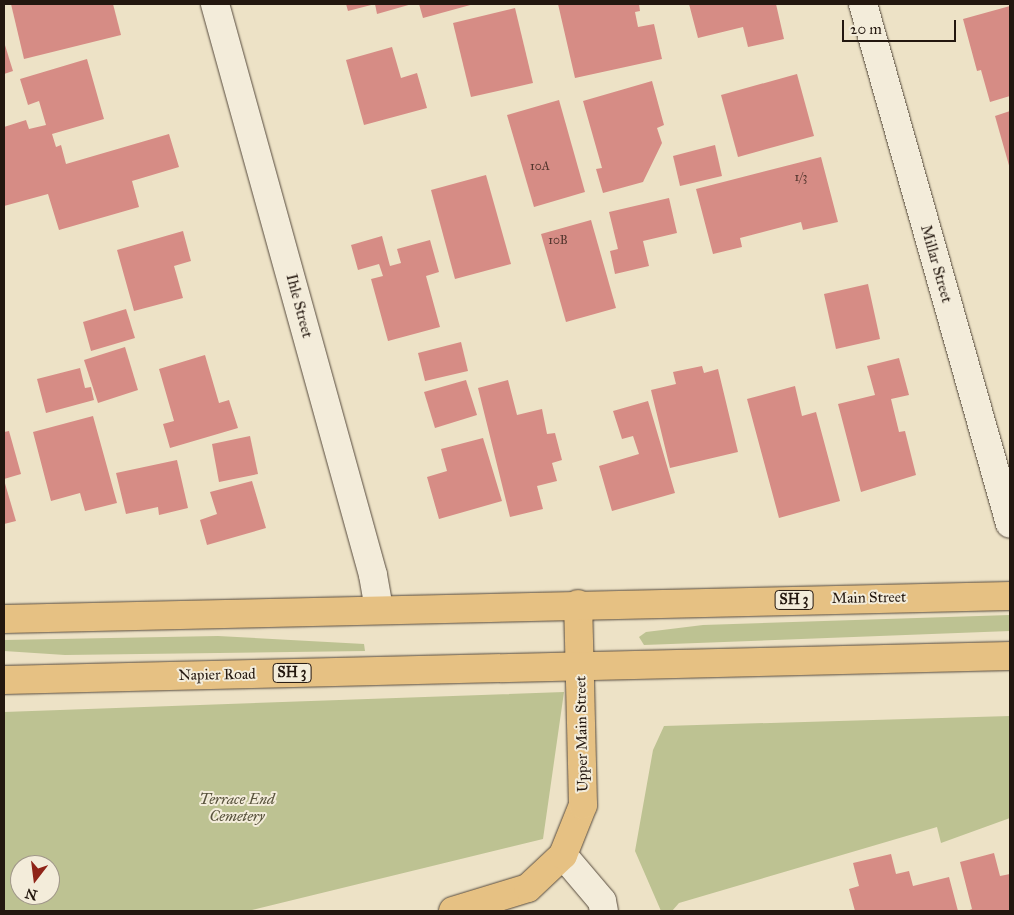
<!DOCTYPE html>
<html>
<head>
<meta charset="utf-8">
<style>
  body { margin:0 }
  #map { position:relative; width:1014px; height:915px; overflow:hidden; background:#ede2c6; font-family:"IM FELL Great Primer",serif }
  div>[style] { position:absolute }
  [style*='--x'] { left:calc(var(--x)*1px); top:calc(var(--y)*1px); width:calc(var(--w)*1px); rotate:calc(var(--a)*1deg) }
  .green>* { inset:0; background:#bdc292 }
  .building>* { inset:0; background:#d68c85 }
  .roads { filter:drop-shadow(0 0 1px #564a3d) drop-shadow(0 0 1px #564a3d) }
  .minor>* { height:28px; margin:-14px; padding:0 14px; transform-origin:14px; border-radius:14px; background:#f3ecda }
  .major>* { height:28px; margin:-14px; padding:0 14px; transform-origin:14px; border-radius:14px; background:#e6c183 }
  .highway>* { height:28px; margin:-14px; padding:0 14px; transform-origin:14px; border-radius:14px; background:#e6c183 }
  span { translate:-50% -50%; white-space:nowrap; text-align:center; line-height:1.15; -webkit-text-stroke:4px #f3ecda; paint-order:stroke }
  .number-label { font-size:12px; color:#50342c }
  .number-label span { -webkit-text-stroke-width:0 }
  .shield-label span { padding:1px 4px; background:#f3ecda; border:1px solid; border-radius:4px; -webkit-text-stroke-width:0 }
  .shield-label { font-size:14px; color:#23170f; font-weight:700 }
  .street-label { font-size:15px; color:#23170f }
  .park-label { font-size:15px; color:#59533d; font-style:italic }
  .frame { position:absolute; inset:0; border:5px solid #23170f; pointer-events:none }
  .north { position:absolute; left:10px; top:855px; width:50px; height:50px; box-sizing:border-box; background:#f3ecda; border:1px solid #a09789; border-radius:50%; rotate:195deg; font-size:14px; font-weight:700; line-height:20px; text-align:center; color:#23170f }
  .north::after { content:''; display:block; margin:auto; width:18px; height:22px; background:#8f2418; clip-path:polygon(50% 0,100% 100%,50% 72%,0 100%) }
  .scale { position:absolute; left:842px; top:20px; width:114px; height:22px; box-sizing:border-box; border:2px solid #23170f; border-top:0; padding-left:6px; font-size:15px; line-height:18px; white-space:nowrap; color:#23170f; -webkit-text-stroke:4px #f3ecda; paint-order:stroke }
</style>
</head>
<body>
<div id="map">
  <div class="green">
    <div style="clip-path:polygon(1010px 615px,1010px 631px,644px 645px,639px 637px,646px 632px,703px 625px)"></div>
    <div style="clip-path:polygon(218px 636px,364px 644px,365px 651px,65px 655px,4px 651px,4px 640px)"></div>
    <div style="clip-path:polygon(evenodd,564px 692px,543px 839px,248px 911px,4px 911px,4px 712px,564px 692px,20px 865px,50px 865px,50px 895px,20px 895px,20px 865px)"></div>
    <div style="clip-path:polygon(1010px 716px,1010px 818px,941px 843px,937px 827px,679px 903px,672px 911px,661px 911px,635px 851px,653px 750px,664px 726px)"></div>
  </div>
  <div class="building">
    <div style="clip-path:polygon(11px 4px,113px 4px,121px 35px,24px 59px)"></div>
    <div style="clip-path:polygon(346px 4px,375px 4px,348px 11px)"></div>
    <div style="clip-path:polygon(375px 4px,412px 4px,377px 14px)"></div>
    <div style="clip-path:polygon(419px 4px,474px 4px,423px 18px)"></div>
    <div style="clip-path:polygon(558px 4px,639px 4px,640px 11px,635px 12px,638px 27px,654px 24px,662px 59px,575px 78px)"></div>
    <div style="clip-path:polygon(689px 4px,776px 4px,784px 39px,748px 47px,743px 27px,698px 38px)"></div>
    <div style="clip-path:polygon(1010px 6px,1010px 96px,990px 102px,981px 70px,977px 71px,963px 19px)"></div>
    <div style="clip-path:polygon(515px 8px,533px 83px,471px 97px,453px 23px)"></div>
    <div style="clip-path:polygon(4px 42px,13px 71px,4px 74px)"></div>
    <div style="clip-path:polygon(392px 47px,401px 78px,417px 73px,427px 108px,364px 125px,346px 60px)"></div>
    <div style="clip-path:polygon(87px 59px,104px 119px,52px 134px,56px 147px,61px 145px,66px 164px,169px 134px,179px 167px,132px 181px,139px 207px,59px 230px,48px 194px,4px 206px,4px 127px,26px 120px,29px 129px,46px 125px,39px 101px,28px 105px,20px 79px)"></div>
    <div style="clip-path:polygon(797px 74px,814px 136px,738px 157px,721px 95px)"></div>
    <div style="clip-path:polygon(652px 81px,664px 125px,657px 128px,662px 143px,643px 182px,603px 193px,596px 169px,602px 168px,583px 101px)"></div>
    <div style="clip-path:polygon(559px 100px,585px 192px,534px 207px,507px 115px)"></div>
    <div style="clip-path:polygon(1010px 111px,1010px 169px,995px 116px)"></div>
    <div style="clip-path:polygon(715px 145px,722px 176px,680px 186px,673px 156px)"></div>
    <div style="clip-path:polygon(821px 157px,838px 222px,803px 230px,801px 222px,740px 238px,742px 247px,713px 254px,696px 189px)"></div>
    <div style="clip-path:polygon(486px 175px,511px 264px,455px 279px,431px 190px)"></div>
    <div style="clip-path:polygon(669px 198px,677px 233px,643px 241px,649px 266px,615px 274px,610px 251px,618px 249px,609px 212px)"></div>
    <div style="clip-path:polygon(591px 220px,616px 308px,566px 322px,541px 234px)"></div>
    <div style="clip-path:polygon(183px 231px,191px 261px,174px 266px,183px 298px,134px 311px,117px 250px)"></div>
    <div style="clip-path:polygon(382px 236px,390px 266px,401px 263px,397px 249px,430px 240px,439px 272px,426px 276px,440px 327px,388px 341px,371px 279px,383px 276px,379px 264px,358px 270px,351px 245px)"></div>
    <div style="clip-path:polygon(868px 284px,880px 339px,836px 349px,824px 294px)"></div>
    <div style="clip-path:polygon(126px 309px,135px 338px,91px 351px,83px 322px)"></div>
    <div style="clip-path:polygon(461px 342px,468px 371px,425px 381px,418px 353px)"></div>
    <div style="clip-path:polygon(125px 347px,138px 390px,98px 403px,84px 360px)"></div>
    <div style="clip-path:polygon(205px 355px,219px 403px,229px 400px,238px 428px,170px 448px,163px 424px,174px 421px,159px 369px)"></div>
    <div style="clip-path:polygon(899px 358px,909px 395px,891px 399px,899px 432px,905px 431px,916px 475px,861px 492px,838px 404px,875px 395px,867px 366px)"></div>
    <div style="clip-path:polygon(702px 366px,704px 373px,718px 369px,738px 452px,670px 468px,651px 390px,676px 384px,673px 372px)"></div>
    <div style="clip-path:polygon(80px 368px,85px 388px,91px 387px,94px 400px,46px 413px,37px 379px)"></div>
    <div style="clip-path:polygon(466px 380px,477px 415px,435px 428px,424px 392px)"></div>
    <div style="clip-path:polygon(508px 380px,517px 415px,542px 409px,547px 434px,555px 433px,562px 460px,552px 463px,557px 481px,537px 486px,543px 509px,510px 517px,478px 388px)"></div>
    <div style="clip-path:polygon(795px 386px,802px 416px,816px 412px,840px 501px,779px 518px,747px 399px)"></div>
    <div style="clip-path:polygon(648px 401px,675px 493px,612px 511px,599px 466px,639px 454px,633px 436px,622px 439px,613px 411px)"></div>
    <div style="clip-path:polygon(93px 416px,117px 503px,85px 511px,80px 493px,51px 501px,33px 432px)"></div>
    <div style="clip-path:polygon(9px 431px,21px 474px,4px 479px,4px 432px)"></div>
    <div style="clip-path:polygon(250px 436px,258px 474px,219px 482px,212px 444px)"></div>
    <div style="clip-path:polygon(483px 438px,502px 501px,439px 519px,427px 477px,447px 471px,441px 449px)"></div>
    <div style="clip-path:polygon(177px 460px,188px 508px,159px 515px,158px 507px,126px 514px,116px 473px)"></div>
    <div style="clip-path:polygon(4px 480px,16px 521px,4px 524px)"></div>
    <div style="clip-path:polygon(252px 481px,266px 528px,207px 545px,200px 520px,217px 514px,210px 492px)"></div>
    <div style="clip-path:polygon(994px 853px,1000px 876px,1010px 874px,1010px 911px,967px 911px,972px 909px,960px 862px)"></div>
    <div style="clip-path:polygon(891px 854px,896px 874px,909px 871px,913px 886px,949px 877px,958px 911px,855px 911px,849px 889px,859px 886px,853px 863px)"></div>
  </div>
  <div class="roads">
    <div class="minor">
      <div style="--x:215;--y:4;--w:592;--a:74.53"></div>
      <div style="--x:373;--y:575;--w:35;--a:80"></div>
      <div style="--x:863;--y:4;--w:540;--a:74.21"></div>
      <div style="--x:563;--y:855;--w:60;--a:49.7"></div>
      <div style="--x:602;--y:901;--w:10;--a:79"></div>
    </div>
    <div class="major">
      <div style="--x:453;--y:911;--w:78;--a:-17"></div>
      <div style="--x:528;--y:888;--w:48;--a:-43.3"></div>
      <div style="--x:563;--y:855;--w:54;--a:-68.2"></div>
      <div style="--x:583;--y:805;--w:201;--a:-91.4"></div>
    </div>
    <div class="highway">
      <div style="--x:4;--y:619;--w:1006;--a:-1.31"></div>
      <div style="--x:4;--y:680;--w:1006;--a:-1.37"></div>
    </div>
  </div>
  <div class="number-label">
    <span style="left:540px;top:167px">10A</span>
    <span style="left:801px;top:178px">1/3</span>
    <span style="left:558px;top:241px">10B</span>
  </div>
  <div class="shield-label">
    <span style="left:794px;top:600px">SH 3</span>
    <span style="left:292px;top:673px">SH 3</span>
  </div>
  <div class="street-label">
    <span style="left:936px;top:264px;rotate:74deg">Millar Street</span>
    <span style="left:299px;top:306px;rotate:75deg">Ihle Street</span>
    <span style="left:869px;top:598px;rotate:-1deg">Main Street</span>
    <span style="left:217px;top:675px;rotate:-1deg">Napier Road</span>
    <span style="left:582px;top:734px;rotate:-91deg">Upper Main Street</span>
  </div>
  <div class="park-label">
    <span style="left:237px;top:808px">Terrace End<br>Cemetery</span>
  </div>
  <div class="frame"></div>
  <div class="north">N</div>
  <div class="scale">20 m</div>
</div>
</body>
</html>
